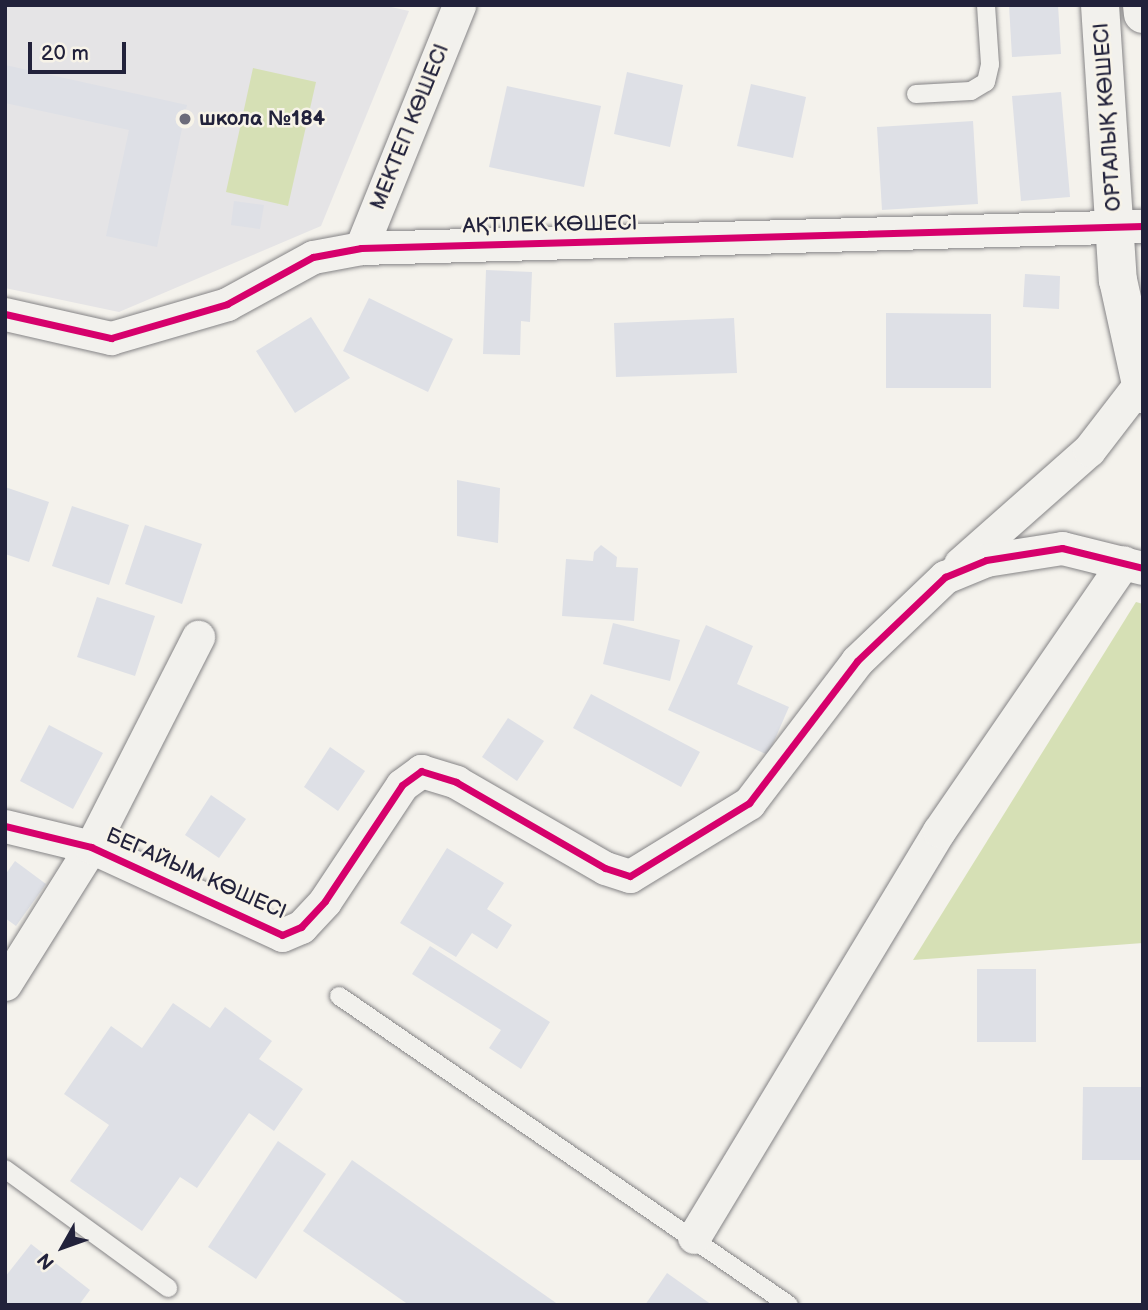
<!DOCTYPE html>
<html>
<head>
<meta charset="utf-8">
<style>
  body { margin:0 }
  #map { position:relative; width:1148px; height:1310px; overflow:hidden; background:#f4f2ec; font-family:"Balsamiq Sans",sans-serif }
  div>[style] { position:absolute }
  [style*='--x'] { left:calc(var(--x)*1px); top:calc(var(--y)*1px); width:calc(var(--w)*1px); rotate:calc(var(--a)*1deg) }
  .built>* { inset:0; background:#e5e4e6 }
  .green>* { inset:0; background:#d6e0b5 }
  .building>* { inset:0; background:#dee0e6 }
  .roads { filter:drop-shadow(0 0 2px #858486) drop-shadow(0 0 2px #858486) }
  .lane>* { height:18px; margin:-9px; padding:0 9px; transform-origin:9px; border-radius:9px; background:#f2f1ed }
  .street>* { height:33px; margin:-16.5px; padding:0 16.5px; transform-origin:16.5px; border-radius:16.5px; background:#f2f1ed }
  .secondary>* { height:38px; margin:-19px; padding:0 19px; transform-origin:19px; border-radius:19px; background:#f2f1ed }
  .cycleway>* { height:7px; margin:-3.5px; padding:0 3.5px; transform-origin:3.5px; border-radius:3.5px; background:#d6006c }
  .dots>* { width:19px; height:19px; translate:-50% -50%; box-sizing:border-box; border:4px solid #f7f3e8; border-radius:50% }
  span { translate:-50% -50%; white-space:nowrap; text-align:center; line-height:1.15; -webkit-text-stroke:5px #f7f3e8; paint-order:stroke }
  .street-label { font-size:21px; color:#22223b }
  .poi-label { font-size:21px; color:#22223b; font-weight:700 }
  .left { translate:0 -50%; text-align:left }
  .frame { position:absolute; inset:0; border:7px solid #22223b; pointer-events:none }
  .north { position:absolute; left:28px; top:1212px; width:70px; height:70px; -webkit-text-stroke:5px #f7f3e8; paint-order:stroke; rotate:230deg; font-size:19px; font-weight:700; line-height:28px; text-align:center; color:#22223b }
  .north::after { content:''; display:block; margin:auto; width:24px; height:32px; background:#22223b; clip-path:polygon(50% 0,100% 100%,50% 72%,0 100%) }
  .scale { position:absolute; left:28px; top:42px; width:98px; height:32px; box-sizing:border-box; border:4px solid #22223b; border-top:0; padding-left:9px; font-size:21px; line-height:24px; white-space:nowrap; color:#22223b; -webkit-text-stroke:5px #f7f3e8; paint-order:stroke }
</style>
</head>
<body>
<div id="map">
  <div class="built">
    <div style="clip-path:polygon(5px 5px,382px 5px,409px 11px,321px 226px,119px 312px,5px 288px)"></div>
  </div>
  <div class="green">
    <div style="clip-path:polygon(253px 68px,316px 82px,288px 206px,226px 192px)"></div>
    <div style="clip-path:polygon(1136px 602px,1143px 604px,1143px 943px,913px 960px)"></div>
  </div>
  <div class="building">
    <div style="clip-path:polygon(1009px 5px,1058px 5px,1061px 54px,1012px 57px)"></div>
    <div style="clip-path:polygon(5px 65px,187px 105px,157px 247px,106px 236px,129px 130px,5px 103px)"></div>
    <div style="clip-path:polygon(627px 72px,683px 85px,670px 147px,614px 134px)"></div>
    <div style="clip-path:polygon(751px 84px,806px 97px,793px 158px,737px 146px)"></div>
    <div style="clip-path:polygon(507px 86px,601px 106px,584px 187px,489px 167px)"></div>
    <div style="clip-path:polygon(1061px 92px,1070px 197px,1021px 201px,1012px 96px)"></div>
    <div style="clip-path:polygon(973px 121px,978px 204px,882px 210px,877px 127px)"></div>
    <div style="clip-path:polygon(234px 201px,264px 205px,260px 229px,231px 225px)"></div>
    <div style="clip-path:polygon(486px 270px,532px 272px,530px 322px,521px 321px,520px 355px,483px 354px)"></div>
    <div style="clip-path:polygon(1025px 274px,1060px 276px,1059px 309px,1023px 307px)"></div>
    <div style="clip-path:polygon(369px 298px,453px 339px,428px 392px,343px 351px)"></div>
    <div style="clip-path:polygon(886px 313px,991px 314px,991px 388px,886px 388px)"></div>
    <div style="clip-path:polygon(311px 317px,350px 378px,295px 413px,256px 351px)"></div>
    <div style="clip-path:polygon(734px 318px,737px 373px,616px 377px,614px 323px)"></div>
    <div style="clip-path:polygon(457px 480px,500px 488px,498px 543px,457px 536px)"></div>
    <div style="clip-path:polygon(5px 487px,49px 502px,29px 562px,5px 554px)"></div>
    <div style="clip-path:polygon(72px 506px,129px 525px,109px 585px,52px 566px)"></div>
    <div style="clip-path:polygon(145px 525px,202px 544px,182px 604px,125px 584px)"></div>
    <div style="clip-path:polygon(601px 545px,617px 557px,616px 567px,638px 568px,634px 621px,562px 616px,566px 559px,593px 561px,594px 552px)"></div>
    <div style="clip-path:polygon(97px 597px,155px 616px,135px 676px,77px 657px)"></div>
    <div style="clip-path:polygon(613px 623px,680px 640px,670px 681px,603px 664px)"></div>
    <div style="clip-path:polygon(706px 625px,753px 646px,737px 684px,789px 707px,768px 755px,668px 710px)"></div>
    <div style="clip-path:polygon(591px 694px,700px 752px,681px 787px,573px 728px)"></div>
    <div style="clip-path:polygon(508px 718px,544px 741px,517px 781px,482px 757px)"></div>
    <div style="clip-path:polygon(49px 725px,103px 753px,73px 809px,20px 781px)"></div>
    <div style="clip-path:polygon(330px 747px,365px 771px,338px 811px,304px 787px)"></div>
    <div style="clip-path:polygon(211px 795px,246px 819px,219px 858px,185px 835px)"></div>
    <div style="clip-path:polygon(447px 848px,504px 883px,487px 909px,512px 925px,497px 949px,472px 933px,456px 957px,400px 923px)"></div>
    <div style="clip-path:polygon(15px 861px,46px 884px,16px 926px,5px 918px,5px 875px)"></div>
    <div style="clip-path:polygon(430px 946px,550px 1022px,521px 1069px,489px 1048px,501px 1030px,412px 974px)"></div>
    <div style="clip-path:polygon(977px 969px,1036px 969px,1036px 1042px,977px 1042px)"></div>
    <div style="clip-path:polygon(173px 1003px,210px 1028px,225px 1007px,272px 1041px,259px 1059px,303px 1089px,274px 1131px,249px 1113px,197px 1188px,180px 1177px,142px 1231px,70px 1181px,109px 1125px,64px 1094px,111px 1026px,142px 1048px)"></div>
    <div style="clip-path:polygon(1083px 1087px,1142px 1087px,1141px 1160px,1082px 1160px)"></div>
    <div style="clip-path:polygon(278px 1141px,326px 1174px,256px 1279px,208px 1247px)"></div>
    <div style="clip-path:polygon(352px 1160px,559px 1305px,409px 1305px,303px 1231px)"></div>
    <div style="clip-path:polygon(31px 1244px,90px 1290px,79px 1305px,5px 1305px,5px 1277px)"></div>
    <div style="clip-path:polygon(667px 1273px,712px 1305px,645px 1305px)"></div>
  </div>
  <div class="roads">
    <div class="lane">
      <div style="--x:916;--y:94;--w:55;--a:-3.1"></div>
      <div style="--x:971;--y:91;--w:17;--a:-31"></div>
      <div style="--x:986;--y:82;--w:18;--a:-77"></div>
      <div style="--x:990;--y:64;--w:59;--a:-93.9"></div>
      <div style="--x:339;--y:996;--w:546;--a:34.48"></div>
      <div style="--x:5;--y:1169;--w:202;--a:36.1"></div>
    </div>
    <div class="street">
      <div style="--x:361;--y:248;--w:262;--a:-68"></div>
      <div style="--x:5;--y:314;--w:109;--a:12.8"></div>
      <div style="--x:111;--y:338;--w:121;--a:-16.3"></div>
      <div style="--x:227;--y:304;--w:98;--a:-28.7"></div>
      <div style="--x:313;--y:257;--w:49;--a:-10.6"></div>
      <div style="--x:361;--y:248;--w:782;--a:-1.61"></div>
      <div style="--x:960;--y:564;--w:172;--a:-41.5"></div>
      <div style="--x:1089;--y:450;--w:88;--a:-52.4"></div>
      <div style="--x:5;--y:826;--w:89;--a:13.7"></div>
      <div style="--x:91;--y:847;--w:210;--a:24.7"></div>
      <div style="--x:282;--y:935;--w:21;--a:-23"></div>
      <div style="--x:301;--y:927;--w:35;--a:-47"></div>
      <div style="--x:325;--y:901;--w:139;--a:-56.4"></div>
      <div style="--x:402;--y:785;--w:24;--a:-36"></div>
      <div style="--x:421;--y:771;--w:37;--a:17"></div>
      <div style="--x:456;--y:782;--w:172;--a:30"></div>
      <div style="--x:605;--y:868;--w:26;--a:18"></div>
      <div style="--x:630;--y:876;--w:140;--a:-31.5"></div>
      <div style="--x:749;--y:803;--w:178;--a:-52.7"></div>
      <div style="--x:857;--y:661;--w:122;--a:-43.7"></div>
      <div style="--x:945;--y:577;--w:44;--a:-22.5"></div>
      <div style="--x:986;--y:560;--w:77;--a:-9"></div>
      <div style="--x:1062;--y:548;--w:83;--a:13.9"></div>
      <div style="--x:5;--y:984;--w:162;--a:-57.9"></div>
      <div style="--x:91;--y:847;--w:236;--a:-63"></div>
      <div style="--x:694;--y:1237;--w:474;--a:-58.9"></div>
      <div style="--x:939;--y:831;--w:326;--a:-55.5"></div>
    </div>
    <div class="secondary">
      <div style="--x:1100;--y:5;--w:276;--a:86.3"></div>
      <div style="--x:1118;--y:280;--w:117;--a:77.6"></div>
      <div style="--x:1142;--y:5;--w:9;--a:84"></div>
    </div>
  </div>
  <div class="cycleway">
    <div style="--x:5;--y:314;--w:109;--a:12.8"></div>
    <div style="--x:111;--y:338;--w:121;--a:-16.3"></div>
    <div style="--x:227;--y:304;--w:98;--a:-28.7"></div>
    <div style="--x:313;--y:257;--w:49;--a:-10.6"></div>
    <div style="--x:361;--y:248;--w:782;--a:-1.61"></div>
    <div style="--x:5;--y:826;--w:89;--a:13.7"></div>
    <div style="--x:91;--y:847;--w:210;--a:24.7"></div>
    <div style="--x:282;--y:935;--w:21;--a:-23"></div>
    <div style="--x:301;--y:927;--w:35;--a:-47"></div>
    <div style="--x:325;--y:901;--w:139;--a:-56.4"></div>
    <div style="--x:402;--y:785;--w:24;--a:-36"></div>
    <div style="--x:421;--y:771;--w:37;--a:17"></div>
    <div style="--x:456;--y:782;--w:172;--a:30"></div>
    <div style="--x:605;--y:868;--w:26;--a:18"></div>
    <div style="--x:630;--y:876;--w:140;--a:-31.5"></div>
    <div style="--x:749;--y:803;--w:178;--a:-52.7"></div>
    <div style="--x:857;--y:661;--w:122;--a:-43.7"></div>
    <div style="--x:945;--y:577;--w:44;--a:-22.5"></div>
    <div style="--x:986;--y:560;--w:77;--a:-9"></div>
    <div style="--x:1062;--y:548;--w:83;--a:13.9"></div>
  </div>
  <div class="dots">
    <div style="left:185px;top:119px;background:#6c6b79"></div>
  </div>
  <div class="street-label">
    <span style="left:1108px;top:117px;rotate:-94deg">ОРТАЛЫҚ КӨШЕСІ</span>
    <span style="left:410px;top:127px;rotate:-68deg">МЕКТЕП КӨШЕСІ</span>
    <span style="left:550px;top:225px;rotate:-1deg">АҚТІЛЕК КӨШЕСІ</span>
    <span style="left:196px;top:874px;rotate:24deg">БЕГАЙЫМ КӨШЕСІ</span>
  </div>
  <div class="poi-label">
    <span class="left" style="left:199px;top:119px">школа №184</span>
  </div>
  <div class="frame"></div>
  <div class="north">N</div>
  <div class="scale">20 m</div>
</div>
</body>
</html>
